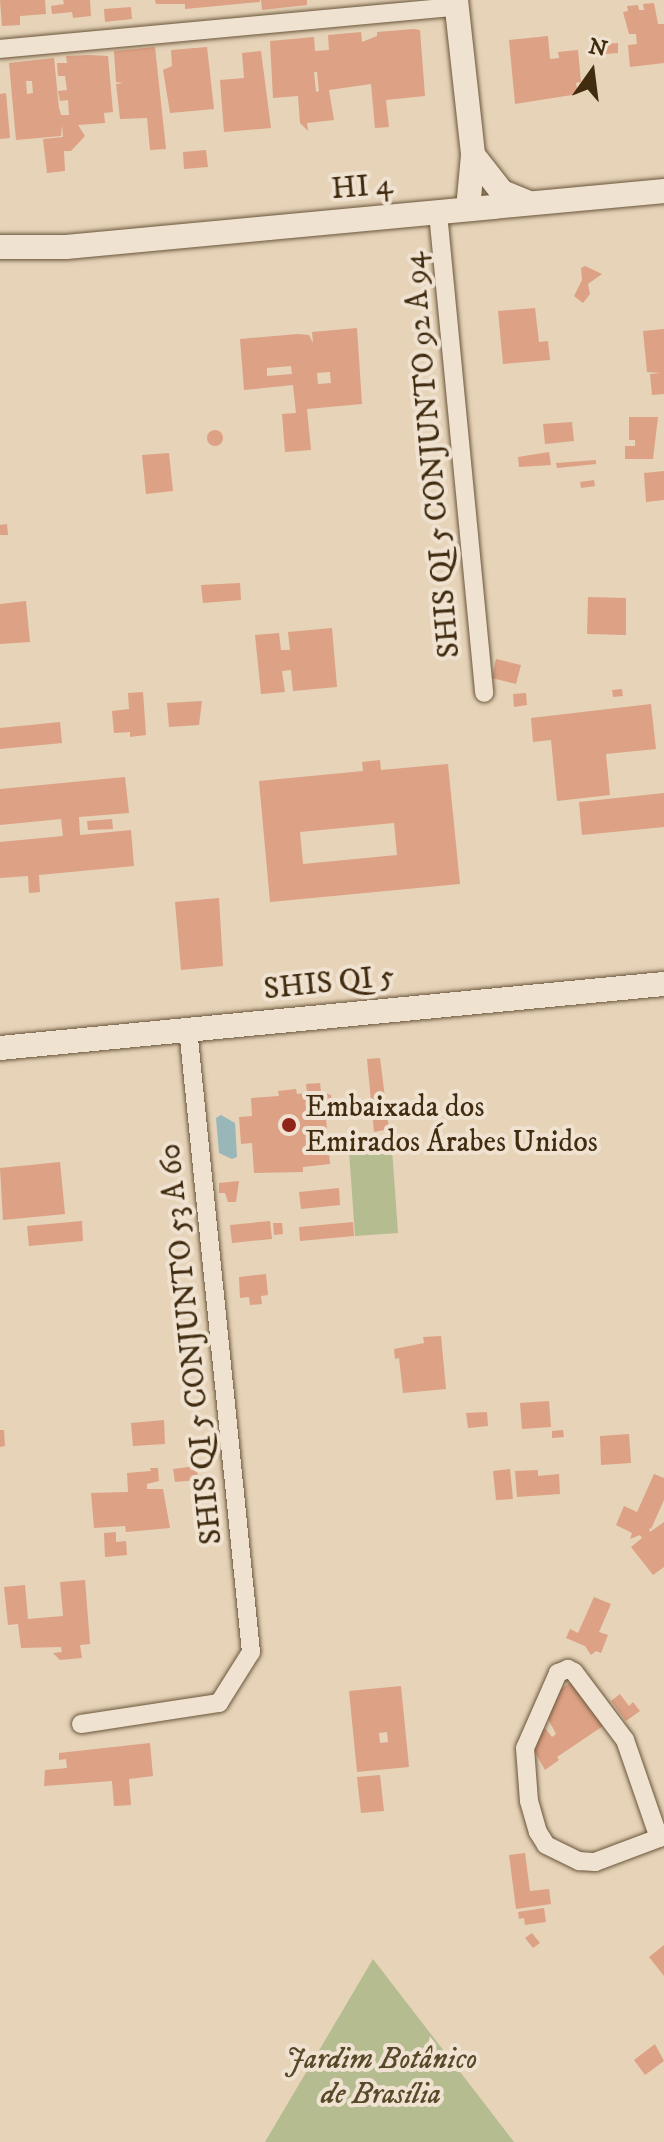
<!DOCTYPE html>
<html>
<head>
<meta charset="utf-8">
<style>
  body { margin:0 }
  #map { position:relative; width:664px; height:2142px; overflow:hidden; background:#e6d3b8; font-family:"IM FELL DW Pica",serif }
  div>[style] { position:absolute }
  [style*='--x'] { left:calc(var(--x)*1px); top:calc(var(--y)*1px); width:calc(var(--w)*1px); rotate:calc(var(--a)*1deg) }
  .green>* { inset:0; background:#b4bc90 }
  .water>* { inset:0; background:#99b6b8 }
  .building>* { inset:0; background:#dda185 }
  .round { border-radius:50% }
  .roads { filter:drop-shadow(0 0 2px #6a563a) drop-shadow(0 0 2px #6a563a) }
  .minor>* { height:18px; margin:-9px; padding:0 9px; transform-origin:9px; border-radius:9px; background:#efe2d1 }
  .tertiary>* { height:24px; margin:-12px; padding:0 12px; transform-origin:12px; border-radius:12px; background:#efe2d1 }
  .dots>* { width:22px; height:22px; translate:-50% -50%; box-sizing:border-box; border:4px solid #efe2d1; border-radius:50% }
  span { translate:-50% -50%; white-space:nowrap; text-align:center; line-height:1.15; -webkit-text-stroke:8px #efe2d1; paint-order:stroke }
  .street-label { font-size:30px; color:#412c10 }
  .poi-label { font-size:30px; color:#412c10 }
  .left { translate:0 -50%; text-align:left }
  .park-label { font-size:30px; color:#58492a; font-style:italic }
  .north { position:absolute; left:552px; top:32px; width:80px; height:80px; -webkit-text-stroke:6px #efe2d1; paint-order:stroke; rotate:14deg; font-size:22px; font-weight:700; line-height:32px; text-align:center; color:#412c10 }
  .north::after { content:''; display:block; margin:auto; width:28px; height:36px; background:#412c10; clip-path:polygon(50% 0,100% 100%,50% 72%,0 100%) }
</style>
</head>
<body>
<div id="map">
  <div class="green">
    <div style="clip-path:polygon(392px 1149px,398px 1233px,355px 1236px,349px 1151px)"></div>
    <div style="clip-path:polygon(373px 1959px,514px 2142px,265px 2142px)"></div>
  </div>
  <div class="water">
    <div style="clip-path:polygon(221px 1115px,235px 1123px,237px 1157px,232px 1159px,219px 1153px,216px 1118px)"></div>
  </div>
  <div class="building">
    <div style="clip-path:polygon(0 0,45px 0,46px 14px,20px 16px,20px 25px,2px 26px)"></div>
    <div style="clip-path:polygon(63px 0,90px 0,91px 16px,73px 18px,72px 12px,52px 14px,51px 6px,64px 4px)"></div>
    <div style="clip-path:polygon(155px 0,260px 0,260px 2px,185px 9px,185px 4px,156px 4px)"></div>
    <div style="clip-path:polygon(261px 0,307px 0,307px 5px,262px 10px)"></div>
    <div style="clip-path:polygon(654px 3px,658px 24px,664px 24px,664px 63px,630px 67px,628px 45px,637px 44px,636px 34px,629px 34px,623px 12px,628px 11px,627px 6px,638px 5px,639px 10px,644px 10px,643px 4px)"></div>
    <div style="clip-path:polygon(131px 7px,132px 19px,105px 22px,104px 9px)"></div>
    <div style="clip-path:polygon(evenodd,414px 29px,420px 30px,425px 96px,386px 100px,389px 127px,375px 128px,371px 84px,329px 90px,334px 120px,307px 123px,308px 131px,300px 123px,298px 96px,273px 98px,270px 41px,314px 37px,315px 51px,329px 50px,328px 35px,361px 32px,362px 42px,377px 36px,377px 32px,414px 29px,314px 72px,317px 72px,319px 91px,316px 92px,314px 72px)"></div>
    <div style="clip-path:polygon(548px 36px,550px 59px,559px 58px,558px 52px,578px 50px,581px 82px,576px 83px,578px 94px,515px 104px,509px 40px)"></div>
    <div style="clip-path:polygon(618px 43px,618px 53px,591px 55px,590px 45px)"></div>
    <div style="clip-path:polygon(155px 47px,166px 149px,150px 150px,147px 118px,120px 119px,116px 84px,123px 83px,116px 82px,114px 51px)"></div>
    <div style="clip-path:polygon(207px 47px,214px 109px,170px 113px,163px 70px,172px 66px,171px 50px)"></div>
    <div style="clip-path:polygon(261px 51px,271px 128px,224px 132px,220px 80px,244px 78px,242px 53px)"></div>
    <div style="clip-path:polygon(evenodd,89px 55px,108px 56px,113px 112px,104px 113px,105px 123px,78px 125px,85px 136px,71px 151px,64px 151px,65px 171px,47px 173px,43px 139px,63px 137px,62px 125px,61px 136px,16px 140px,9px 63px,54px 58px,59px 108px,61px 115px,69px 115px,68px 100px,60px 101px,58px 91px,67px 90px,65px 76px,58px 76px,57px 63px,67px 63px,66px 56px,89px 55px,26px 81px,32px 81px,33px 93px,27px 94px,26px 81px)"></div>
    <div style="clip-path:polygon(6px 93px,10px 138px,0 139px,0 94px)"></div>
    <div style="clip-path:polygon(206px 150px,208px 167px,184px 169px,183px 152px)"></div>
    <div style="clip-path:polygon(585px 266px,602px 274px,588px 284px,590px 294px,583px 303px,574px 296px,582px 280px,581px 268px)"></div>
    <div style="clip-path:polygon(535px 308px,539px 342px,548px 341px,550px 360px,503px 364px,498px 311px)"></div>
    <div style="clip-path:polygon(evenodd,357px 328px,362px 404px,307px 409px,311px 450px,285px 452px,282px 414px,296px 413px,293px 385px,244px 390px,240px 339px,298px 334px,309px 335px,313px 343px,312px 332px,357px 328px,291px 366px,292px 374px,267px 376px,267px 368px,291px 366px,357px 328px,330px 372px,331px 383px,318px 384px,317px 373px,330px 372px)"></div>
    <div style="clip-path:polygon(664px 329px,664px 394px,652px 395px,650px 374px,661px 373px,647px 372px,643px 331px)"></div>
    <div style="clip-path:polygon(629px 417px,658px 417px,653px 459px,625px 459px,625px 446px,635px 446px,635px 440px,629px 440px)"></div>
    <div style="clip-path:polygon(572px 422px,574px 441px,545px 444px,543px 424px)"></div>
    <div class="round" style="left:207px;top:430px;width:16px;height:16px"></div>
    <div style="clip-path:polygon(549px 452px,551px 465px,519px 467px,518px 457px)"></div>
    <div style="clip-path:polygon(169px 453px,173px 491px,146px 494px,142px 455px)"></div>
    <div style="clip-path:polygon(596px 460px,596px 464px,557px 468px,556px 463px)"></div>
    <div style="clip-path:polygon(664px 471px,664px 500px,646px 502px,644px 473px)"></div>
    <div style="clip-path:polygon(594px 480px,595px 486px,581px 488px,580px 482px)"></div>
    <div style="clip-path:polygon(7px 524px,8px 535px,0 535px,0 525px)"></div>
    <div style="clip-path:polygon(240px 583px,241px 600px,203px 603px,201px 585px)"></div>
    <div style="clip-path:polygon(588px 597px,626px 598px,626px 635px,587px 634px)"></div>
    <div style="clip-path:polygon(26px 601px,30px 642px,0 644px,0 604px)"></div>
    <div style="clip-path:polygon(332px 628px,337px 687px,293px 691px,291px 670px,282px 671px,285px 692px,261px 694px,255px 635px,279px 633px,281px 650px,290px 650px,288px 632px)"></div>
    <div style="clip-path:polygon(496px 659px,521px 665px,516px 684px,492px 678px)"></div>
    <div style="clip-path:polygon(622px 689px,623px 696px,613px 697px,612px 690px)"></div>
    <div style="clip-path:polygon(143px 692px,146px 735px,130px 737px,130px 732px,114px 733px,112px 711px,129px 709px,128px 693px)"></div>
    <div style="clip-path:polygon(526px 693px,527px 705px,514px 707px,513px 694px)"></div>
    <div style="clip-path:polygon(202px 701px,199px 725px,169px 727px,167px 703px)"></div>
    <div style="clip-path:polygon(651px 704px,656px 749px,606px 754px,610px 795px,557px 801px,551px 740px,533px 742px,531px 718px)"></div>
    <div style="clip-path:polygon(60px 722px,62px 743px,0 749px,0 728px)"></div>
    <div style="clip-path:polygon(evenodd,380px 760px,381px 770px,448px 764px,460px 884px,270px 902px,259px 781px,363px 771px,362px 762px,380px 760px,394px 823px,397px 855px,303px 864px,300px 832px,394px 823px)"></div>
    <div style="clip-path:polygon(125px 777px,129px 813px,79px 817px,80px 835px,131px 830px,134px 866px,39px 875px,40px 892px,29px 893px,28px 876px,0 878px,0 842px,63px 836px,61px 819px,0 825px,0 789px)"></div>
    <div style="clip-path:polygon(664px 793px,664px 827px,582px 835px,579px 802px)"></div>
    <div style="clip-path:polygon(112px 819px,113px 829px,88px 830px,87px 821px)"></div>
    <div style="clip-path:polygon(219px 898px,223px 966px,181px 970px,175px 902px)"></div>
    <div style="clip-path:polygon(380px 1058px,389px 1129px,374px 1132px,367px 1059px)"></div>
    <div style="clip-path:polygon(320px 1083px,321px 1092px,331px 1095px,332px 1105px,325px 1106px,330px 1164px,303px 1167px,303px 1172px,254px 1173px,252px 1143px,241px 1144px,239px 1117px,252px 1116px,251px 1098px,279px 1096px,278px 1091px,296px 1089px,297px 1094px,307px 1093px,306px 1084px)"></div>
    <div style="clip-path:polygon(60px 1162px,65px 1214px,3px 1220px,0 1168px)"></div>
    <div style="clip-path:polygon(239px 1181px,236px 1202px,228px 1202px,225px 1193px,219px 1193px,219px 1183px)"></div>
    <div style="clip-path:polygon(339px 1188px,340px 1205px,301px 1209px,299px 1192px)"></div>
    <div style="clip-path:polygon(82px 1221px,83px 1241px,29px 1246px,27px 1226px)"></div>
    <div style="clip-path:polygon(270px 1221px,272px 1239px,232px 1243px,230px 1225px)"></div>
    <div style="clip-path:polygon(353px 1222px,354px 1236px,300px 1241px,299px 1227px)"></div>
    <div style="clip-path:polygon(273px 1223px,282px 1223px,283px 1234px,274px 1235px)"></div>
    <div style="clip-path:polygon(266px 1274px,268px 1295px,261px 1296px,262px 1304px,250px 1305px,249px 1297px,240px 1298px,239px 1277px)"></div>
    <div style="clip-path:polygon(441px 1336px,446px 1389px,403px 1393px,399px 1358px,395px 1359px,394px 1349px,424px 1343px,423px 1337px)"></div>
    <div style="clip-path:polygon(549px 1401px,551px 1427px,522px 1429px,520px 1403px)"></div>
    <div style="clip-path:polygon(487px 1412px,488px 1426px,468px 1428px,466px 1413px)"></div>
    <div style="clip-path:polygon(164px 1420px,165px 1444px,133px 1446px,131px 1423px)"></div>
    <div style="clip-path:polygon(0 1430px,4px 1430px,5px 1446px,0 1447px)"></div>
    <div style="clip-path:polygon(563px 1430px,564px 1437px,552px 1438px,552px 1431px)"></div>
    <div style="clip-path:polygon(629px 1434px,631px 1463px,601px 1465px,600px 1436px)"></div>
    <div style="clip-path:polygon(197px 1466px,198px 1480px,175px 1482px,173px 1469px)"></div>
    <div style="clip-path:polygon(150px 1468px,158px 1468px,159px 1481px,147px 1484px,147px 1489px,163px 1489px,170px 1528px,126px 1532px,125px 1526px,94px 1528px,91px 1493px,128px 1492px,127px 1473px,151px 1471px)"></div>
    <div style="clip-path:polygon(510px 1469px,513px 1499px,496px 1500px,493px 1471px)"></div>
    <div style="clip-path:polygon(538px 1470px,538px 1476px,559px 1474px,560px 1494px,517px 1497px,515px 1471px)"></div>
    <div style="clip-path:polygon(654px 1474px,664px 1478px,664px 1500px,651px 1529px,649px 1528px,650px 1532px,664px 1522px,664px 1567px,653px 1575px,631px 1547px,642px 1538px,640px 1535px,630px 1539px,632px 1533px,616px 1525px,624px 1506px,637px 1512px)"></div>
    <div style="clip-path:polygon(116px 1532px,116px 1542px,126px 1541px,127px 1555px,105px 1557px,104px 1533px)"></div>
    <div style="clip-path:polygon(85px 1580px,90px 1644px,80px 1645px,82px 1658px,60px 1660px,53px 1653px,62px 1652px,61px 1647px,21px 1648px,18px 1624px,8px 1625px,4px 1587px,25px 1585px,28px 1619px,63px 1616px,60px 1582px)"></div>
    <div style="clip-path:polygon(594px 1597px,611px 1604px,599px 1632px,608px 1635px,601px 1653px,596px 1651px,591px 1655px,585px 1646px,566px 1638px,570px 1629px,578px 1633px)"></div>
    <div style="clip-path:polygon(572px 1681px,609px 1722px,557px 1757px,559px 1760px,545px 1770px,528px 1740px,545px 1728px,552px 1737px,556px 1734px,546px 1715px,548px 1699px)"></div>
    <div style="clip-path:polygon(evenodd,401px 1686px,409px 1767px,357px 1772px,349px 1691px,401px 1686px,387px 1732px,388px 1742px,380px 1743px,379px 1733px,387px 1732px)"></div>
    <div style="clip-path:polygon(620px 1694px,629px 1706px,633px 1702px,640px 1711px,626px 1721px,611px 1701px)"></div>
    <div style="clip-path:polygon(150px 1743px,153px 1776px,129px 1779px,131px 1805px,114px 1806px,112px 1781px,44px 1786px,45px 1770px,67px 1768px,66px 1759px,59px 1760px,59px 1753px)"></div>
    <div style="clip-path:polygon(380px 1775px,384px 1811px,361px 1813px,357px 1777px)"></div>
    <div style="clip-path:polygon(525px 1853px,530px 1891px,549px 1889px,551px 1904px,516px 1909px,509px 1855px)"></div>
    <div style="clip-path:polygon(544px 1908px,546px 1922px,525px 1925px,524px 1918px,519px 1919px,518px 1912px)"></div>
    <div style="clip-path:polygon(532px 1933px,540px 1943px,533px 1948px,525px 1938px)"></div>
    <div style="clip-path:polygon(664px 1945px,664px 1976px,649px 1957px)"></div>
    <div style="clip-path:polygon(655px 2044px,664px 2061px,645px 2075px,634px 2060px)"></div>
  </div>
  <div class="roads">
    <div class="minor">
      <div style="--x:0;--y:49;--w:458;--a:-5.3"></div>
      <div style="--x:438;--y:213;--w:482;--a:84.5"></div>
      <div style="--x:81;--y:1724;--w:140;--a:-8.7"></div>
      <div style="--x:219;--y:1703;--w:60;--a:-57.9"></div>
      <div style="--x:251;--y:1652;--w:626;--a:-95.77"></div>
      <div style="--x:659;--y:1838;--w:104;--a:-109.1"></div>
      <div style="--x:625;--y:1740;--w:85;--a:-126.9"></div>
      <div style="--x:574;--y:1672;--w:7;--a:-153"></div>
      <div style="--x:568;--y:1669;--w:11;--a:158"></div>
      <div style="--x:558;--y:1673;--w:82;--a:113.7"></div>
      <div style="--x:525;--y:1748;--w:53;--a:85.7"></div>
      <div style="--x:529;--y:1801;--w:32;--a:74"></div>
      <div style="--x:538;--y:1832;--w:15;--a:58"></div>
      <div style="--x:546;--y:1845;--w:37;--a:26"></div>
      <div style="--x:579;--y:1861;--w:16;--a:4"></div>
      <div style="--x:595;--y:1862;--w:74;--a:-20.6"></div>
    </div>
    <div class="tertiary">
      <div style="--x:456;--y:0;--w:156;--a:83.7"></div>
      <div style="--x:473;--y:155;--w:54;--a:95.3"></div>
      <div style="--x:473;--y:155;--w:47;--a:51.9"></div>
      <div style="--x:502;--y:192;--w:27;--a:22"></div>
      <div style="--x:0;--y:247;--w:66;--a:0"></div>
      <div style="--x:66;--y:247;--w:601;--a:-5.35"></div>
      <div style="--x:0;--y:1048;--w:667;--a:-5.51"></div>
    </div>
  </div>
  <div class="dots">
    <div style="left:289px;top:1125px;background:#8f2418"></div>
  </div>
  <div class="street-label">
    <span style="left:362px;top:188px;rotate:-5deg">HI 4</span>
    <span style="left:433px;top:455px;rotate:-95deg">SHIS QI 5 CONJUNTO 92 A 94</span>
    <span style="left:329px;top:984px;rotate:-6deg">SHIS QI 5</span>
    <span style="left:192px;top:1344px;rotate:-96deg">SHIS QI 5 CONJUNTO 53 A 60</span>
  </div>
  <div class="poi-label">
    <span class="left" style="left:305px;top:1125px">Embaixada dos<br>Emirados Árabes Unidos</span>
  </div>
  <div class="park-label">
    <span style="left:381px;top:2077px">Jardim Botânico<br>de Brasília</span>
  </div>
  <div class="north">N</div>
</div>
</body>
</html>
